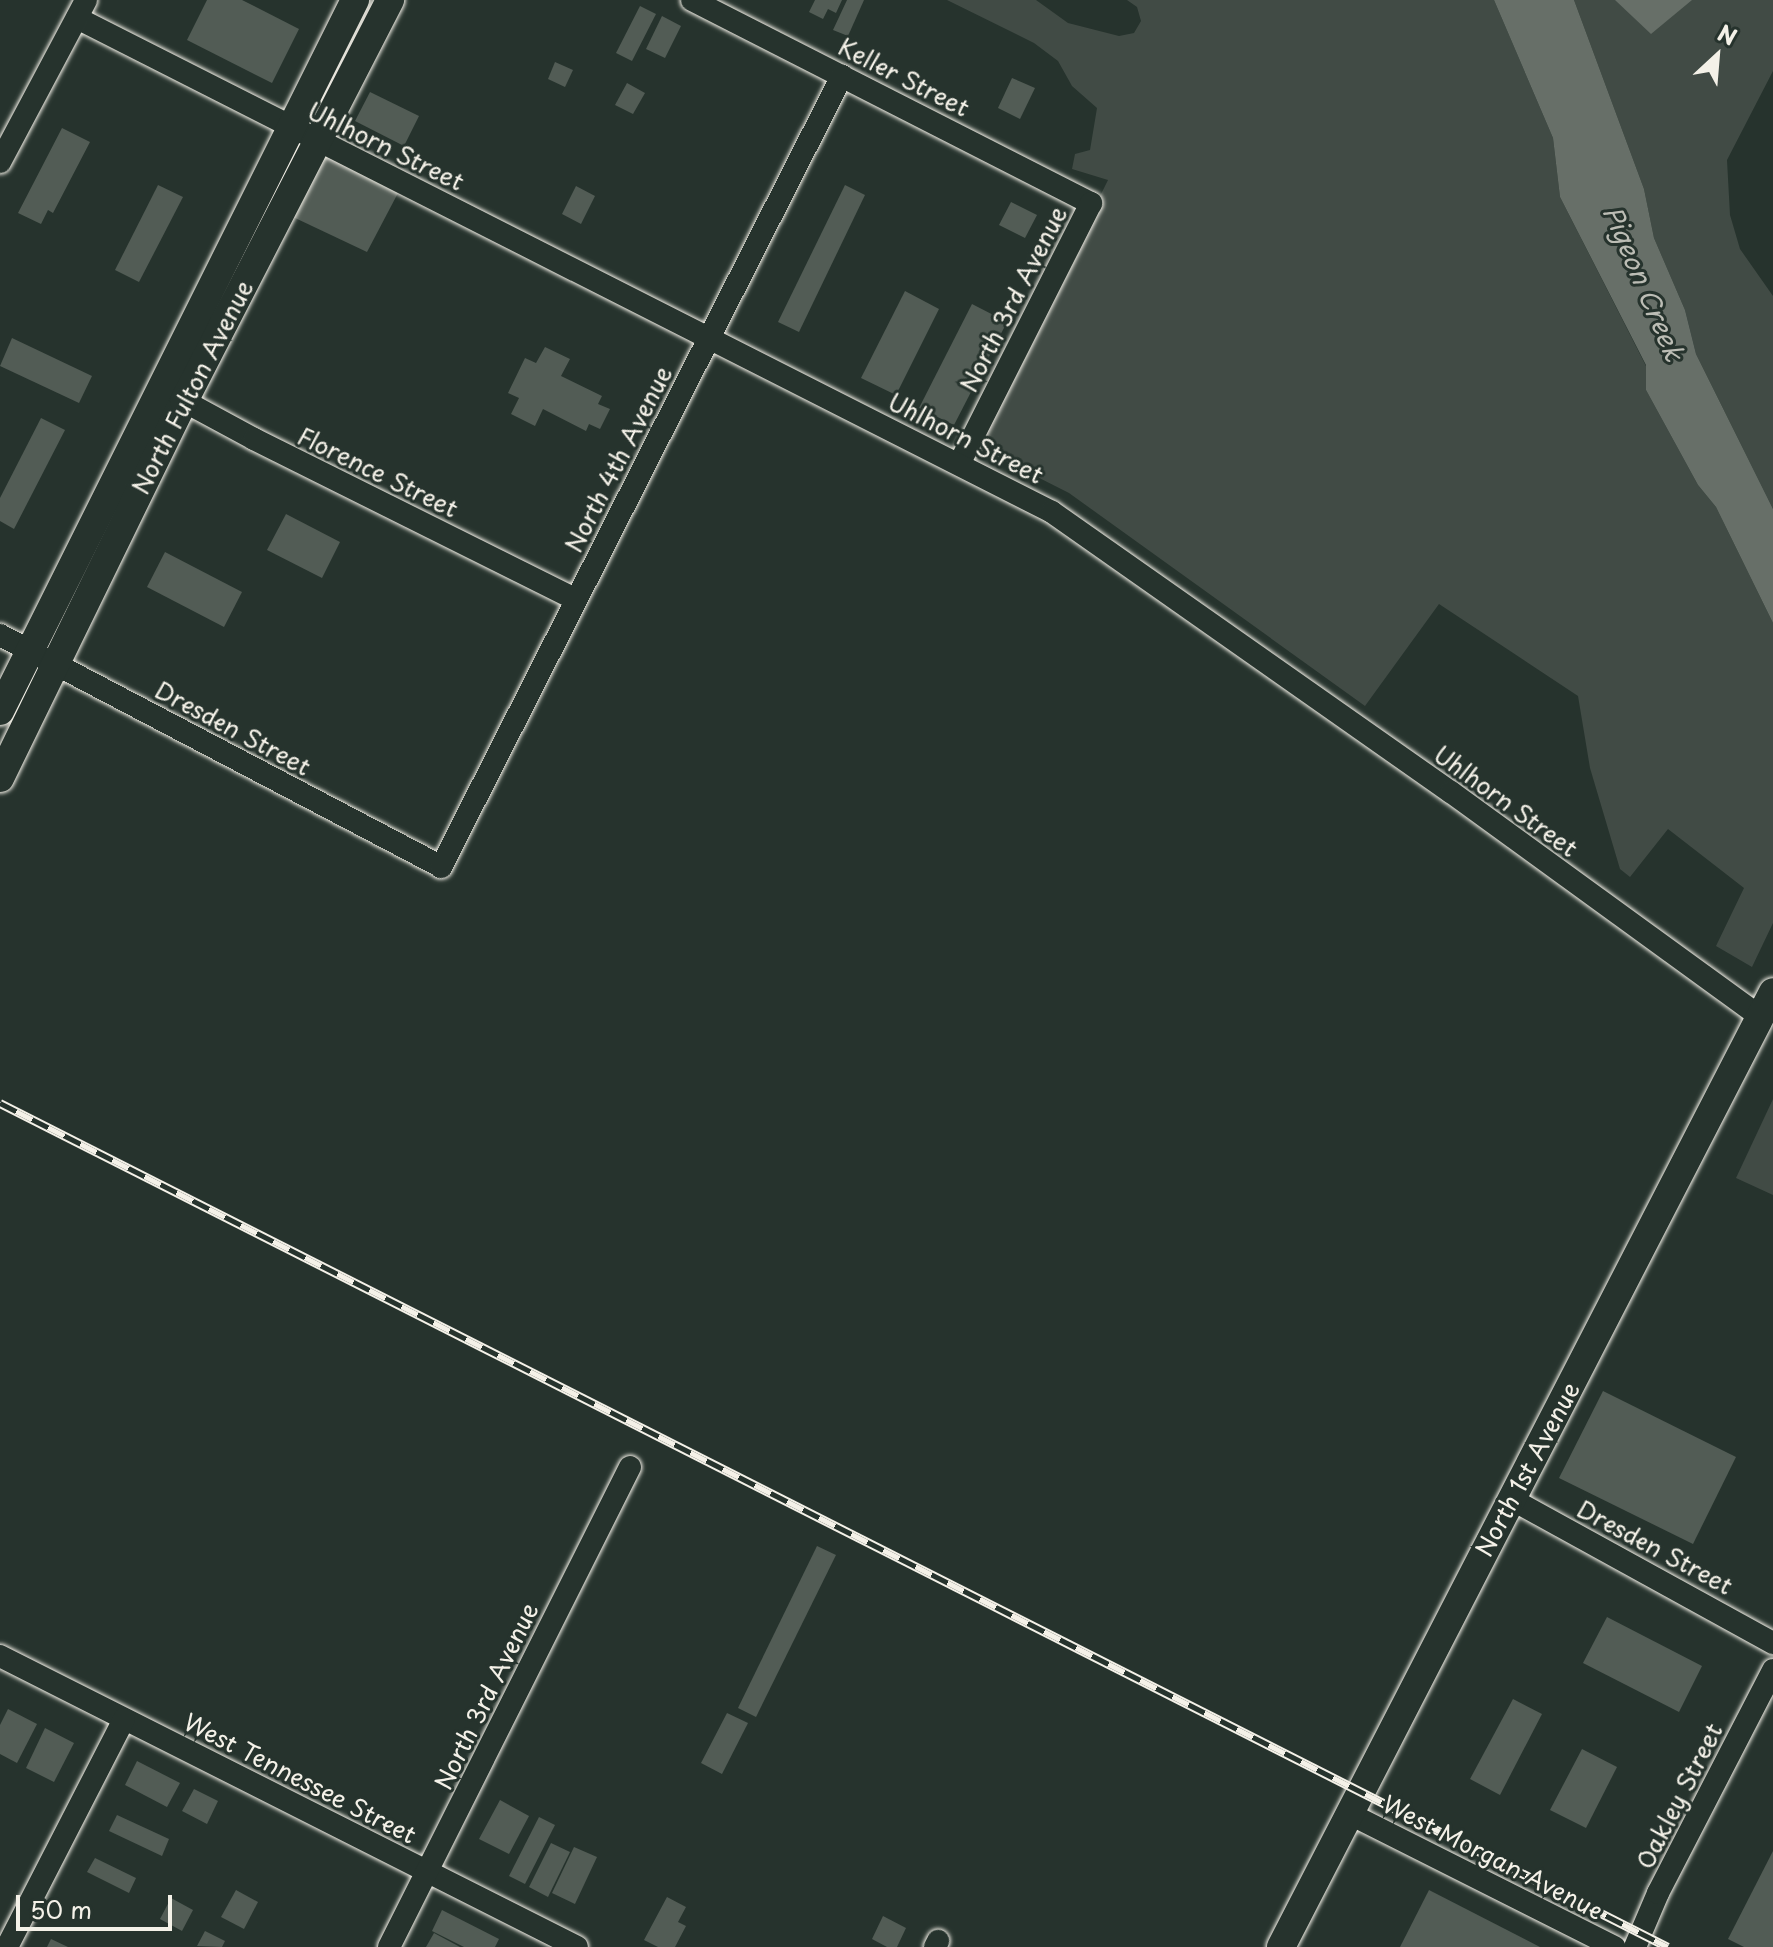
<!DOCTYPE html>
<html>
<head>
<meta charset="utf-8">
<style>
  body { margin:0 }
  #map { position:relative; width:1773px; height:1947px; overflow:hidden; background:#26332d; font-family:"Playpen Sans",sans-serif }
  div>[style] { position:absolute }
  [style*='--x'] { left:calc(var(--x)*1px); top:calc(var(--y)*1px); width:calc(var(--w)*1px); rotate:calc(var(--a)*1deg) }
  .green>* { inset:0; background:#414b45 }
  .water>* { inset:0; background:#676f68 }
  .building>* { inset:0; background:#525c55 }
  .roads { filter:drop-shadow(0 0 2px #f4f1e8) drop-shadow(0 0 2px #f4f1e8) }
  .minor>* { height:22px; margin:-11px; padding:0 11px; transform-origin:11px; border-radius:11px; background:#26332d }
  .major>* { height:28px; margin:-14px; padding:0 14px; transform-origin:14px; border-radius:14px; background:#26332d }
  .rail>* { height:9px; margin-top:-4.5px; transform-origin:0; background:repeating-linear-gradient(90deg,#26332d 0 18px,#f4f1e8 0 36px); box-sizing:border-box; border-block:2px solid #f4f1e8 }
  span { translate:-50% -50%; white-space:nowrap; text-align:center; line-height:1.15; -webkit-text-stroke:6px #26332d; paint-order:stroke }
  .street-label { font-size:24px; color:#f4f1e8 }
  .water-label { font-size:26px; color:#bcbdb5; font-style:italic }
  .north { position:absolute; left:1677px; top:16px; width:80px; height:80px; -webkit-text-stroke:6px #26332d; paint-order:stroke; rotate:26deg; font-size:22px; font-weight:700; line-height:32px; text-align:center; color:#f4f1e8 }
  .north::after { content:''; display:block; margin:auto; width:28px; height:36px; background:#f4f1e8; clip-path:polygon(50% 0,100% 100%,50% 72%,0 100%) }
  .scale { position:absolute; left:16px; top:1895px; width:156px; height:36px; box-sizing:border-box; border:4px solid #f4f1e8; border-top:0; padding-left:10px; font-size:24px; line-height:28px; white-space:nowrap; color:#f4f1e8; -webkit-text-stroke:6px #26332d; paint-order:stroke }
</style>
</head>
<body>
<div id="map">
  <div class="green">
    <div style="clip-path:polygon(947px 0,1036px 0,1068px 23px,1119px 36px,1134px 33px,1141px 21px,1137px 7px,1127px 0,1494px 0,1553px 138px,1560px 197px,1646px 366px,1646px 390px,1698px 485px,1716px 507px,1773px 623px,1773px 923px,1752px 967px,1716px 946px,1744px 888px,1668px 829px,1630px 877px,1620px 869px,1590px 768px,1578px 696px,1439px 604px,1365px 706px,1069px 493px,976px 446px,1108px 180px,1072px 169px,1075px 154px,1090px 150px,1097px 108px,1072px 86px,1058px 61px,1034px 43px)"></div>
    <div style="clip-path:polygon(1574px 0,1773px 0,1773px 71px,1727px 160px,1730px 215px,1740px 249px,1773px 296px,1773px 509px,1696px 354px,1685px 310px,1654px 238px,1644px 189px)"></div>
    <div style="clip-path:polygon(1773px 1099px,1773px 1195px,1736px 1178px)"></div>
  </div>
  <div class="water">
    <div style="clip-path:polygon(1494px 0,1574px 0,1644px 189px,1654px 238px,1685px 310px,1696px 354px,1773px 509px,1773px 623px,1716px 507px,1698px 485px,1646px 390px,1646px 365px,1560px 197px,1553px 138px)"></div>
    <div style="clip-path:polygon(1615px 0,1692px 0,1651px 34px)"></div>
  </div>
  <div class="building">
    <div style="clip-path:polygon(207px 0,242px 0,299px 29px,272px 83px,187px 40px)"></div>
    <div style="clip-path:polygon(815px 0,842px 0,836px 13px,828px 9px,823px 19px,809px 12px)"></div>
    <div style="clip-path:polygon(847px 0,864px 0,848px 36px,833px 30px)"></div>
    <div style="clip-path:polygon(640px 6px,656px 14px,632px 61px,616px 53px)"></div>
    <div style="clip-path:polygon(662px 16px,681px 26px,665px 58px,646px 49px)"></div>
    <div style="clip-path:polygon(555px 62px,573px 70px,565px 87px,548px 79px)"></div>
    <div style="clip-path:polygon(1012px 78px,1035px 88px,1020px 119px,998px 108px)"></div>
    <div style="clip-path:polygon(627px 83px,645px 93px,633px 114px,615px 105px)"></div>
    <div style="clip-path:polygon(370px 92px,419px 116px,404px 146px,355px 121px)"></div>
    <div style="clip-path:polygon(62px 128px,90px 142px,53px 213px,48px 210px,41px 224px,18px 213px)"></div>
    <div style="clip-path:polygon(321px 151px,398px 193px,367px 252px,293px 217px)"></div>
    <div style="clip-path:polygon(158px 185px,183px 197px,139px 282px,115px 270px)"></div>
    <div style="clip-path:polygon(845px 185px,865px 195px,799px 332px,778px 322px)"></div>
    <div style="clip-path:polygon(576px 186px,595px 196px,581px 224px,562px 214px)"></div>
    <div style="clip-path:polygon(1011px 202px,1037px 215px,1025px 238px,999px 225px)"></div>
    <div style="clip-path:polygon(905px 291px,939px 309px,896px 395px,861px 378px)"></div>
    <div style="clip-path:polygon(972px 304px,1007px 322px,954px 425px,919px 408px)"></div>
    <div style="clip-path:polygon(12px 338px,92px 376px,79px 403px,0 366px)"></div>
    <div style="clip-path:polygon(545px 347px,570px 359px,561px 376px,602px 396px,598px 404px,610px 409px,600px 429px,589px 424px,586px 431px,543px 409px,535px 426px,511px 414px,519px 398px,508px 393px,525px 358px,536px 363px)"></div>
    <div style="clip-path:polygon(41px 418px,65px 430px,14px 529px,0 521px,0 498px)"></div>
    <div style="clip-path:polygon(286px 514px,340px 542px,322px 578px,267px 550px)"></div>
    <div style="clip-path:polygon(165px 552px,242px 592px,224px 627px,147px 587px)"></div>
    <div style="clip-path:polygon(1603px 1391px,1736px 1457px,1693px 1544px,1559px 1478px)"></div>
    <div style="clip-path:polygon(817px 1546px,836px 1555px,756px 1717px,738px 1708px)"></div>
    <div style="clip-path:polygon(1607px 1617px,1702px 1666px,1679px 1712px,1583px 1663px)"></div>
    <div style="clip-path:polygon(1513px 1699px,1542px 1714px,1500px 1795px,1470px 1779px)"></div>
    <div style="clip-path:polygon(8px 1709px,37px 1724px,17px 1763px,0 1754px,0 1725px)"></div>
    <div style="clip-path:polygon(727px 1713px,748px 1723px,722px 1774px,701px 1763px)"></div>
    <div style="clip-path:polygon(45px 1728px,74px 1743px,54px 1782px,26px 1768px)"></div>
    <div style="clip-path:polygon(1582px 1749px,1617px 1767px,1586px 1828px,1550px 1810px)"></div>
    <div style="clip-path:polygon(137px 1761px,180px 1783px,167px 1807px,125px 1785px)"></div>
    <div style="clip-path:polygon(194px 1789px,218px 1801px,207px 1824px,182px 1811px)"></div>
    <div style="clip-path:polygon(500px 1800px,529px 1816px,509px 1854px,479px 1839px)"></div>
    <div style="clip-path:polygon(117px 1815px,169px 1839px,162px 1856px,109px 1831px)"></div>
    <div style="clip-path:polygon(539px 1817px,555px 1825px,525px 1884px,509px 1876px)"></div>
    <div style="clip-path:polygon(551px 1843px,570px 1852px,548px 1897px,529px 1887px)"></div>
    <div style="clip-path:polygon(574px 1847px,597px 1857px,575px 1904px,552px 1893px)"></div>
    <div style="clip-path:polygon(1773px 1851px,1773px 1947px,1744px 1947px,1728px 1939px)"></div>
    <div style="clip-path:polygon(95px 1858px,136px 1878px,129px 1893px,87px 1872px)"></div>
    <div style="clip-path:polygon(236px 1890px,258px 1902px,244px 1929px,221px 1917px)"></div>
    <div style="clip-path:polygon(1429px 1890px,1540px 1947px,1400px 1947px)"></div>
    <div style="clip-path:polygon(667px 1897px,686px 1907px,678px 1922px,686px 1926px,675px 1947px,658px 1947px,644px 1940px)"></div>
    <div style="clip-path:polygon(171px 1898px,193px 1910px,182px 1931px,160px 1919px)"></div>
    <div style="clip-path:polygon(442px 1910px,499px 1939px,495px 1947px,464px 1947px,432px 1931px)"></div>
    <div style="clip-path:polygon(883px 1916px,906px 1928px,897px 1947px,887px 1947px,872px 1939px)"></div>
    <div style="clip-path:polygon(205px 1931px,225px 1941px,222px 1947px,197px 1946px)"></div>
    <div style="clip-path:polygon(434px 1933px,460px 1947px,426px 1947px)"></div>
    <div style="clip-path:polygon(51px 1939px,68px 1947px,47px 1947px)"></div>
  </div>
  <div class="roads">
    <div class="minor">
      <div style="--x:692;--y:0;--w:448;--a:27"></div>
      <div style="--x:1091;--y:203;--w:290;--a:116.8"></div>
      <div style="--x:77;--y:18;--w:1093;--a:26.87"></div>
      <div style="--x:1052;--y:512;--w:487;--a:35.1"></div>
      <div style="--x:1451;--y:792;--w:383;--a:36"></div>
      <div style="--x:0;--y:162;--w:183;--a:-62"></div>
      <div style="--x:169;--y:393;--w:97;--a:28.4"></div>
      <div style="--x:254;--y:439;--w:359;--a:26.5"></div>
      <div style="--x:0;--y:635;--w:498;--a:27.7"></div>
      <div style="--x:441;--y:867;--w:887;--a:-63.12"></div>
      <div style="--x:1511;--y:1499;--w:299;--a:28.8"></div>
      <div style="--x:0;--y:1656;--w:646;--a:26.76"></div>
      <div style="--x:1350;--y:1814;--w:296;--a:26.7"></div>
      <div style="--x:7;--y:1947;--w:256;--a:-62.8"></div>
      <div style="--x:389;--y:1947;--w:537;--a:-63.34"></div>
      <div style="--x:935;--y:1947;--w:7;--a:-63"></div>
      <div style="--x:1635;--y:1947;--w:59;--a:-66.9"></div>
      <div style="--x:1658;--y:1893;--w:251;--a:-62.7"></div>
    </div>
    <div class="major">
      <div style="--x:0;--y:711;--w:795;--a:-63.47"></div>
      <div style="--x:0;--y:778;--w:420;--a:-64"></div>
      <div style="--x:184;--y:401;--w:451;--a:-62.8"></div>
      <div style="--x:1281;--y:1947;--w:1074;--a:-62.74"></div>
    </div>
  </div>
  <div class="rail">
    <div style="--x:0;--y:1103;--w:1869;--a:26.84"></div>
  </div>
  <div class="street-label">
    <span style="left:904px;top:77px;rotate:27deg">Keller Street</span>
    <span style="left:386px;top:146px;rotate:26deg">Uhlhorn Street</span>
    <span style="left:1013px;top:299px;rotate:-63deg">North 3rd Avenue</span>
    <span style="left:192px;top:387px;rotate:-63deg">North Fulton Avenue</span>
    <span style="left:966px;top:438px;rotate:27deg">Uhlhorn Street</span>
    <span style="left:618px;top:459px;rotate:-63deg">North 4th Avenue</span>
    <span style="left:378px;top:472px;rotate:26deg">Florence Street</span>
    <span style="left:233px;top:728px;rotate:28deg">Dresden Street</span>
    <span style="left:1506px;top:801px;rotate:36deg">Uhlhorn Street</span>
    <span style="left:1527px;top:1469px;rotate:-62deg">North 1st Avenue</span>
    <span style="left:1655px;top:1547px;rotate:28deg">Dresden Street</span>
    <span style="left:486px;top:1696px;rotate:-64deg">North 3rd Avenue</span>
    <span style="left:300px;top:1778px;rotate:27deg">West Tennessee Street</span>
    <span style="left:1679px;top:1796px;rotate:-63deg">Oakley Street</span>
    <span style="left:1493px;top:1857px;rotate:27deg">West Morgan Avenue</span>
  </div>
  <div class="water-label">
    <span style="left:1644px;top:283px;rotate:67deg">Pigeon Creek</span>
  </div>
  <div class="north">N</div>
  <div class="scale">50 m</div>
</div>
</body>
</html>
